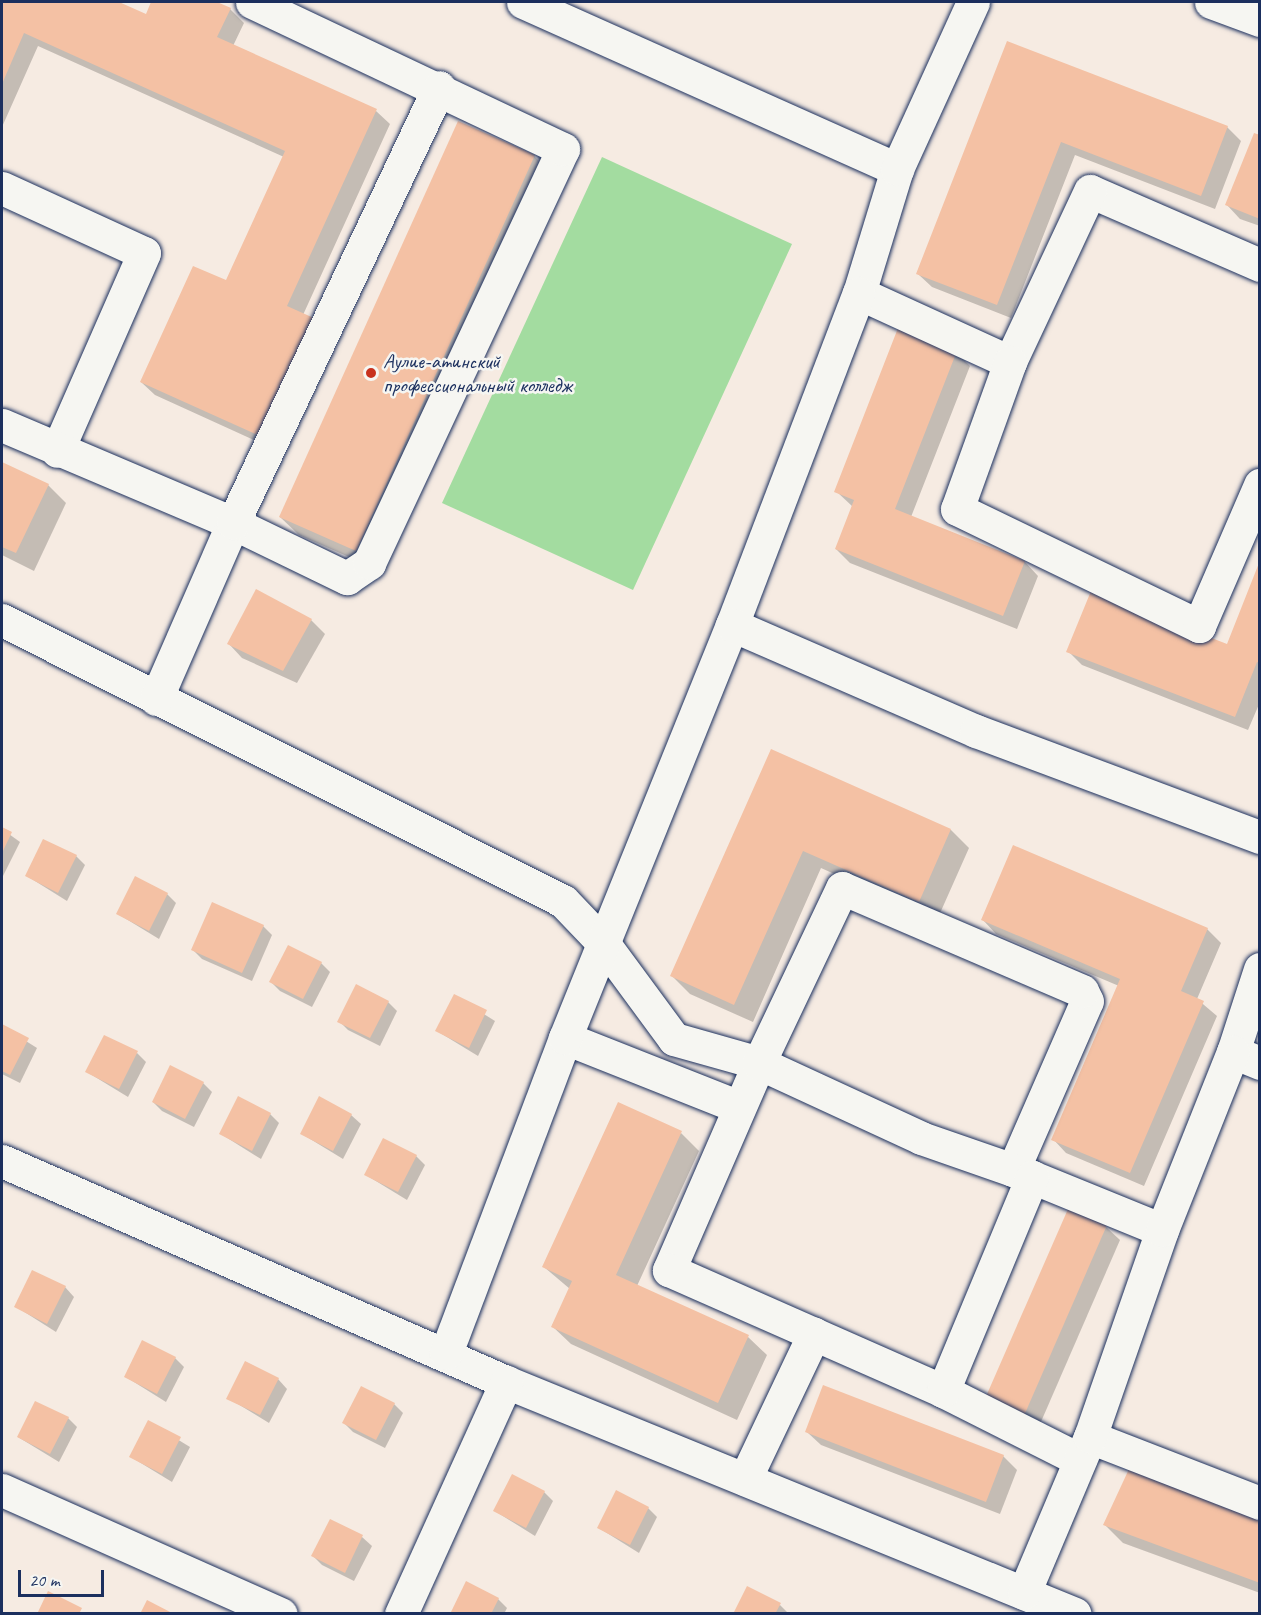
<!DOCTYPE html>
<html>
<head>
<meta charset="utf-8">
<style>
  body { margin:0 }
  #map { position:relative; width:1261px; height:1615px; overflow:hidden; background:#f6ebe2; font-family:Caveat,sans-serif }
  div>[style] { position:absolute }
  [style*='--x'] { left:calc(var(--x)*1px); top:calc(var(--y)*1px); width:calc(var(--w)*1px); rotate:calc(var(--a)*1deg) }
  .green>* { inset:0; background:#a3dca0 }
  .shadow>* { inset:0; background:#0003 }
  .building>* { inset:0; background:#f4c1a4 }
  .roads { filter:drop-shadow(0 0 2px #1b2f5e) drop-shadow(0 0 2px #1b2f5e) }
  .minor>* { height:33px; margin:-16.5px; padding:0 16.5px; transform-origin:16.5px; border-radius:16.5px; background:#f6f6f2 }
  .dots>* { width:16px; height:16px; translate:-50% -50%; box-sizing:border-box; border:3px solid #f6f6f2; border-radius:50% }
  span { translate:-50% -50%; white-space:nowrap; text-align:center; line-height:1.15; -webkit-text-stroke:5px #f6f6f2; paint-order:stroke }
  .poi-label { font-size:21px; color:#1b2f5e }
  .left { translate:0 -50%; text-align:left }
  .frame { position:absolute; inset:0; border:3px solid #1b2f5e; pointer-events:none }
  .scale { position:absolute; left:18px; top:1570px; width:86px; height:27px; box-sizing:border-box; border:3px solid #1b2f5e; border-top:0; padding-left:8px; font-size:18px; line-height:21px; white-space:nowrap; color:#1b2f5e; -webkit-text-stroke:4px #f6f6f2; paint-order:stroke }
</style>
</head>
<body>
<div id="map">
  <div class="green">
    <div style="clip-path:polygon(602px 157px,792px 244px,633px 590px,442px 503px)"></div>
  </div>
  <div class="shadow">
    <div style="clip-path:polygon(2px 2px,116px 2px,147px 16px,153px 2px,214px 2px,230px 9px,244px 23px,233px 46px,376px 111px,390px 124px,303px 315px,276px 450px,155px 395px,141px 382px,226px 282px,284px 157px,38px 46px,2px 127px)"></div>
    <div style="clip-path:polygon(1008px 43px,1227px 127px,1241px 141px,1215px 209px,1075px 155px,1011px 318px,932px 287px,918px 274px)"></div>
    <div style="clip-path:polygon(1260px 137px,1260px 226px,1240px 219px,1227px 205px)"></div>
    <div style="clip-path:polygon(534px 156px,552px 174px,374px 568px,299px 535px,280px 517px)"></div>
    <div style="clip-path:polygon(956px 352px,970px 366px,911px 517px,1025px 562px,1038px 576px,1017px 629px,850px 563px,836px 549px,853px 507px,836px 491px)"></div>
    <div style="clip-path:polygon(2px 464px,48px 485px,66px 503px,34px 571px,2px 555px)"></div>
    <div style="clip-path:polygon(1260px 567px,1260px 702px,1248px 730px,1082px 665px,1068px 651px,1228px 646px)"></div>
    <div style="clip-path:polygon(311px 620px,325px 634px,297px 683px,242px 658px,229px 644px)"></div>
    <div style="clip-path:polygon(772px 751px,951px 830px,969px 848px,937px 920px,821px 868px,753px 1022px,690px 994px,672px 976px)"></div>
    <div style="clip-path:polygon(2px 829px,20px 842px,2px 878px)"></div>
    <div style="clip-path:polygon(76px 856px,85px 865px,67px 901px,27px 876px)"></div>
    <div style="clip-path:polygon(167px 894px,176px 903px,159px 939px,118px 914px)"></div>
    <div style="clip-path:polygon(983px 920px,1207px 929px,1221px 943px,1197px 999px,1217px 1016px,1144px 1186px,1066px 1153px,1053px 1139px,1119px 986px,996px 934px)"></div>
    <div style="clip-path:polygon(263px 926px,272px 935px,252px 981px,202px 959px,193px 950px)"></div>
    <div style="clip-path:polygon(321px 963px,330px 972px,312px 1007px,280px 991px,271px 982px)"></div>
    <div style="clip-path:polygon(455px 996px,495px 1021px,478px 1056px,437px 1031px)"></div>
    <div style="clip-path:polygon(388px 1002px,397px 1011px,380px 1046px,348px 1030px,339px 1021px)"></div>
    <div style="clip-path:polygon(2px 1026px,37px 1048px,20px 1083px,2px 1074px)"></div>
    <div style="clip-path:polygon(137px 1053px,146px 1062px,128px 1097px,87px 1072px)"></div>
    <div style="clip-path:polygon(203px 1083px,212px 1092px,194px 1127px,162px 1111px,153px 1102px)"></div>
    <div style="clip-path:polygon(270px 1114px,279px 1123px,261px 1159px,221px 1134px)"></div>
    <div style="clip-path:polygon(351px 1115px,361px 1124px,343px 1159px,302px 1134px)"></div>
    <div style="clip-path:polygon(681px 1133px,699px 1151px,637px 1286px,748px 1337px,767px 1355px,737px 1420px,571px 1344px,552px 1326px,570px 1289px,544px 1267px)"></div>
    <div style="clip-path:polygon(416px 1156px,425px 1165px,407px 1200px,366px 1175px)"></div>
    <div style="clip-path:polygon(1106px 1227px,1120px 1240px,1037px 1431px,1000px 1415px)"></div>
    <div style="clip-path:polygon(65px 1287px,74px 1297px,56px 1332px,15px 1306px)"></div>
    <div style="clip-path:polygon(175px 1358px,184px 1367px,166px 1402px,126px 1377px)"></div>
    <div style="clip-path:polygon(278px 1379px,287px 1389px,269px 1423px,228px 1398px)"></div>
    <div style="clip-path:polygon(394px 1404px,403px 1413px,385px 1448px,353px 1432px,344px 1423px)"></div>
    <div style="clip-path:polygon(68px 1418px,77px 1427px,59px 1462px,18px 1437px)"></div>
    <div style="clip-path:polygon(149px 1422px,190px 1447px,172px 1482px,131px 1457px)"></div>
    <div style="clip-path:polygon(807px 1432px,1003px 1456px,1017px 1470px,1000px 1514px,821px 1445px)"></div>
    <div style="clip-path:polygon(544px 1492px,553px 1501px,535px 1536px,495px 1511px)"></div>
    <div style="clip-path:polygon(648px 1508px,657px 1517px,639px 1553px,599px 1528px)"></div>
    <div style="clip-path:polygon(1260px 1518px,1260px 1593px,1123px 1543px,1105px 1525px)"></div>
    <div style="clip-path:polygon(331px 1521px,362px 1537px,372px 1546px,354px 1581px,322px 1565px,313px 1556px)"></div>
    <div style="clip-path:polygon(498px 1599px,507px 1608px,504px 1614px,451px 1614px)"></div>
    <div style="clip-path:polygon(780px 1605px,789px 1614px,735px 1614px)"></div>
  </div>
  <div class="building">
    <div style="clip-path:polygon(2px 2px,119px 2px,146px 14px,151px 2px,217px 2px,231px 8px,217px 37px,377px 109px,287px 306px,316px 319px,262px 437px,140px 382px,193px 266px,226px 280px,285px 151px,24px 33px,2px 84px)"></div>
    <div style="clip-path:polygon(1007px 41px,1228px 126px,1201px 196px,1061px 142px,997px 305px,916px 274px)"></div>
    <div style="clip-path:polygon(458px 121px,535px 155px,356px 551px,279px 517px)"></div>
    <div style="clip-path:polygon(1254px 133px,1260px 135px,1260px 219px,1225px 205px)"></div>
    <div style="clip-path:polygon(898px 328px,957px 351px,895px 509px,1025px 561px,1003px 616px,835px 549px,854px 500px,834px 492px)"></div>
    <div style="clip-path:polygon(2px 462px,49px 484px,16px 553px,2px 547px)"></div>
    <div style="clip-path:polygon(1259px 563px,1260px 663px,1257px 662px,1235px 717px,1066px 652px,1091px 591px,1227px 644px)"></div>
    <div style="clip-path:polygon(256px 589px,312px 619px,283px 671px,227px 644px)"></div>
    <div style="clip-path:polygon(771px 749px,951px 829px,919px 902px,803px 851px,734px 1005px,670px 976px)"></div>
    <div style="clip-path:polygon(2px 827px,12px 832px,2px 853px)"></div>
    <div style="clip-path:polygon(43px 839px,77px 855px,58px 893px,25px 876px)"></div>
    <div style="clip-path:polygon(1013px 845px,1208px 928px,1181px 991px,1204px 1001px,1130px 1173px,1051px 1140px,1120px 979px,981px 920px)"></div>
    <div style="clip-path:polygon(135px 876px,168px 893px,149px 931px,116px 914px)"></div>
    <div style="clip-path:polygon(212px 902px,264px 925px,242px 973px,191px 950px)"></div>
    <div style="clip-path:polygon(288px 945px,322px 962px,303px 999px,269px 982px)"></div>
    <div style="clip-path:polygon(356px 984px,389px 1001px,370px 1038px,337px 1022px)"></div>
    <div style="clip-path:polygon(454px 994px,487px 1010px,469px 1048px,435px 1031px)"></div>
    <div style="clip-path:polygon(2px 1024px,29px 1038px,10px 1075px,2px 1071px)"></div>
    <div style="clip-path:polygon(104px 1035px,138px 1051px,119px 1089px,85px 1072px)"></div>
    <div style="clip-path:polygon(170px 1065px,204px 1082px,185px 1119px,152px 1102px)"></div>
    <div style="clip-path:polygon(238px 1096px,271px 1113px,252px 1151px,219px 1134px)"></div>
    <div style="clip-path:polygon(319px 1096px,352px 1114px,333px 1151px,300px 1134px)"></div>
    <div style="clip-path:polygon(618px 1102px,682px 1131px,616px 1275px,749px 1335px,718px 1403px,551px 1327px,572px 1281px,542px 1267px)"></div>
    <div style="clip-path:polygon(383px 1138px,417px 1155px,398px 1192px,364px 1175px)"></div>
    <div style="clip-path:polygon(1068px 1209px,1107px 1225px,1023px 1418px,984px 1401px)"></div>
    <div style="clip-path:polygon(32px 1270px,66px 1286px,47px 1324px,14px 1307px)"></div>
    <div style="clip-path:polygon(142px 1340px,176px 1357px,157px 1394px,124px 1377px)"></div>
    <div style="clip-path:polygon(245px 1361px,279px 1378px,260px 1415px,226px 1399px)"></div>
    <div style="clip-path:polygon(823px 1385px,1004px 1455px,986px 1502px,805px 1432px)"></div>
    <div style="clip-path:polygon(361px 1386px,395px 1403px,376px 1440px,342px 1423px)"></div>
    <div style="clip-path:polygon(35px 1401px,69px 1417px,50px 1454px,17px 1437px)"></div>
    <div style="clip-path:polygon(148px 1420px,181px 1437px,162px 1474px,129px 1457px)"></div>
    <div style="clip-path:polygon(1129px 1469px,1260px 1517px,1260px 1583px,1103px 1525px)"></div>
    <div style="clip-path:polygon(512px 1474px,545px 1491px,526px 1528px,493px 1511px)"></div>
    <div style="clip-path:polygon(616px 1490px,649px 1507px,630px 1545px,597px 1528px)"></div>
    <div style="clip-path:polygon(330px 1519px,363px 1535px,345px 1573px,311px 1556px)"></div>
    <div style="clip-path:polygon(466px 1581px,499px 1598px,491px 1614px,450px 1614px)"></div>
    <div style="clip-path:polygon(747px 1586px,781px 1603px,775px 1614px,733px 1614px)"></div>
    <div style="clip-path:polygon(48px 1591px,82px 1608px,79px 1614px,37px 1614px)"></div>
    <div style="clip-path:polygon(147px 1600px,174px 1614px,140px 1614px)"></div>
  </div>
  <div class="roads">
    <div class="minor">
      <div style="--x:523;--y:2;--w:410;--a:24.1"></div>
      <div style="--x:897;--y:169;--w:130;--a:107"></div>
      <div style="--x:859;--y:293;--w:166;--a:24.6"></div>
      <div style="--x:1211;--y:2;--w:52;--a:20.2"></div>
      <div style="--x:897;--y:169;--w:183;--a:-65.5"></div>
      <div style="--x:2;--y:188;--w:156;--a:24.6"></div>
      <div style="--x:144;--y:253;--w:216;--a:113.7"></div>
      <div style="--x:1260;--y:265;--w:185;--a:-156.5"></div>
      <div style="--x:1090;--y:191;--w:189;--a:115.1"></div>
      <div style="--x:1010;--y:362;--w:156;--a:109.8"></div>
      <div style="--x:957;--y:509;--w:269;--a:25.8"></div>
      <div style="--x:1199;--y:626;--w:154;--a:-66.6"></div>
      <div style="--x:2;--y:425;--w:251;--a:23"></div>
      <div style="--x:233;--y:523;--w:127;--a:25.8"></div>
      <div style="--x:347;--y:578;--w:27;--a:-34"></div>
      <div style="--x:369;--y:563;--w:457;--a:-64.9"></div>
      <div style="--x:563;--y:149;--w:344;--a:-154.7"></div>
      <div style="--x:2;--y:620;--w:627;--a:26.61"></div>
      <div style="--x:563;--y:901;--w:59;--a:46.4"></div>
      <div style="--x:604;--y:944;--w:118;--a:53.6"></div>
      <div style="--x:674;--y:1039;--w:88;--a:15.8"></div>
      <div style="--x:759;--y:1063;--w:226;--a:113.5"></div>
      <div style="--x:669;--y:1270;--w:300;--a:23.8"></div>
      <div style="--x:943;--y:1391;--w:153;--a:26.7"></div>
      <div style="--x:732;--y:625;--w:355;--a:-69.1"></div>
      <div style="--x:156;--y:699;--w:192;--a:-66.4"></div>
      <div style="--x:233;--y:523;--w:482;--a:-64.7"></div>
      <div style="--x:1260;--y:969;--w:87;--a:108"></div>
      <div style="--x:1233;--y:1052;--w:29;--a:22"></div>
      <div style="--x:565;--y:1038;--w:187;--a:21.6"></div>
      <div style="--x:2;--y:1161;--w:550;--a:23.68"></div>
      <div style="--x:506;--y:1382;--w:614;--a:22.18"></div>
      <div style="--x:1013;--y:1170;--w:184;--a:-66.4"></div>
      <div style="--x:1087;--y:1001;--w:11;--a:-117"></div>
      <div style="--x:1082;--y:991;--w:261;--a:-156.8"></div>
      <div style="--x:842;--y:888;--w:194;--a:115.4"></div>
      <div style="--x:759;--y:1063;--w:179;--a:24.8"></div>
      <div style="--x:921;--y:1138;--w:97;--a:19.2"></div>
      <div style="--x:1013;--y:1170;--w:20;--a:20"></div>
      <div style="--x:1032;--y:1177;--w:140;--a:22.2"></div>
      <div style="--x:446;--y:1353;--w:337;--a:-69.3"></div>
      <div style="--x:565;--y:1038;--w:445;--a:-68"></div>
      <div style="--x:732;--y:625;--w:266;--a:23.5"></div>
      <div style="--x:976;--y:731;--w:303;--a:20.5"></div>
      <div style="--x:943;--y:1391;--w:232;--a:-67.4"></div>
      <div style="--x:1090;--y:1437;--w:182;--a:21.2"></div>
      <div style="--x:745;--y:1479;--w:161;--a:-64.6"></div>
      <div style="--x:2;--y:1490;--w:305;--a:24"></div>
      <div style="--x:1024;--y:1593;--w:169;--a:-67.1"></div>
      <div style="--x:1090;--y:1437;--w:219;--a:-70.8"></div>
      <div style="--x:1162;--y:1230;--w:192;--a:-68.3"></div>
      <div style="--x:401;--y:1614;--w:255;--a:-65.6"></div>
    </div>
  </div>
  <div class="dots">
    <div style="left:371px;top:373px;background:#c8321e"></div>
  </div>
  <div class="poi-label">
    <span class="left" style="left:383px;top:373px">Аулие-атинский<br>профессиональный колледж</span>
  </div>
  <div class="frame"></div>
  <div class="scale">20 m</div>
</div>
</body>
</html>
